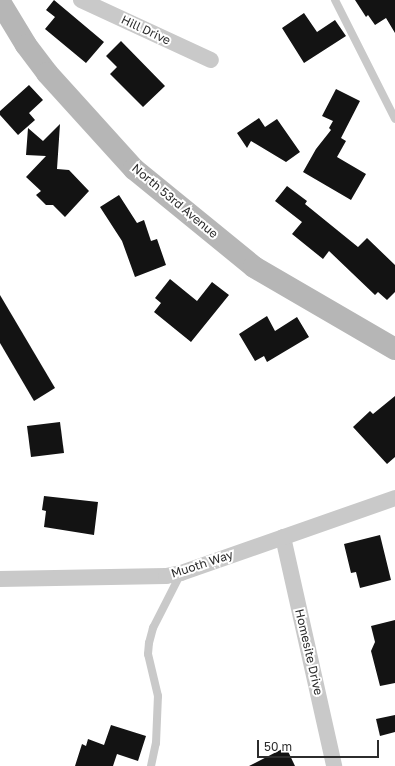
<!DOCTYPE html>
<html>
<head>
<meta charset="utf-8">
<style>
  body { margin:0 }
  #map { position:relative; width:395px; height:766px; overflow:hidden; background:#fff; font-family:"Golos Text",sans-serif }
  div>[style] { position:absolute }
  [style*='--x'] { left:calc(var(--x)*1px); top:calc(var(--y)*1px); width:calc(var(--w)*1px); rotate:calc(var(--a)*1deg) }
  .building>* { inset:0; background:#131313 }
  .lane>* { height:8px; margin:-4px; padding:0 4px; transform-origin:4px; border-radius:4px; background:#c9c9c9 }
  .street>* { height:16px; margin:-8px; padding:0 8px; transform-origin:8px; border-radius:8px; background:#c9c9c9 }
  .secondary>* { height:22px; margin:-11px; padding:0 11px; transform-origin:11px; border-radius:11px; background:#b6b6b6 }
  span { translate:-50% -50%; white-space:nowrap; text-align:center; line-height:1.15; -webkit-text-stroke:4px #fff; paint-order:stroke }
  .street-label { font-size:12px; color:#2c2c2c }
  .scale { position:absolute; left:257px; top:740px; width:122px; height:18px; box-sizing:border-box; border:2px solid #2c2c2c; border-top:0; padding-left:5px; font-size:12px; line-height:14px; white-space:nowrap; color:#2c2c2c; -webkit-text-stroke:3px #fff; paint-order:stroke }
</style>
</head>
<body>
<div id="map">
  <div class="building">
    <div style="clip-path:polygon(54px 0,104px 42px,86px 63px,45px 29px,55px 17px,46px 10px)"></div>
    <div style="clip-path:polygon(355px 0,395px 0,395px 33px,386px 18px,375px 25px,368px 15px,366px 17px)"></div>
    <div style="clip-path:polygon(304px 13px,317px 32px,335px 20px,346px 36px,304px 63px,282px 28px)"></div>
    <div style="clip-path:polygon(121px 41px,165px 86px,143px 107px,110px 74px,117px 67px,106px 56px)"></div>
    <div style="clip-path:polygon(29px 85px,43px 100px,29px 113px,35px 120px,18px 135px,0 115px,0 111px)"></div>
    <div style="clip-path:polygon(336px 89px,360px 101px,341px 138px,346px 141px,337px 157px,366px 174px,351px 200px,303px 172px,316px 149px,331px 130px,329px 128px,333px 121px,322px 116px)"></div>
    <div style="clip-path:polygon(259px 118px,265px 127px,277px 119px,300px 152px,286px 162px,251px 141px,247px 148px,237px 133px)"></div>
    <div style="clip-path:polygon(60px 124px,57px 169px,69px 170px,89px 191px,65px 217px,53px 205px,46px 205px,36px 195px,41px 191px,26px 177px,46px 156px,26px 155px,28px 128px,43px 141px)"></div>
    <div style="clip-path:polygon(287px 186px,307px 201px,305px 204px,358px 247px,367px 238px,395px 265px,395px 292px,387px 300px,378px 292px,375px 295px,329px 251px,323px 259px,292px 234px,302px 222px,275px 201px)"></div>
    <div style="clip-path:polygon(119px 195px,137px 223px,144px 220px,151px 241px,157px 239px,166px 265px,135px 277px,122px 241px,100px 207px)"></div>
    <div style="clip-path:polygon(170px 279px,197px 301px,212px 282px,229px 295px,191px 342px,154px 312px,161px 303px,155px 298px)"></div>
    <div style="clip-path:polygon(0 295px,55px 388px,34px 401px,0 343px)"></div>
    <div style="clip-path:polygon(267px 316px,275px 331px,297px 317px,309px 337px,267px 362px,264px 356px,255px 361px,239px 334px)"></div>
    <div style="clip-path:polygon(395px 396px,395px 457px,387px 464px,353px 427px,370px 411px,373px 414px)"></div>
    <div style="clip-path:polygon(60px 422px,64px 453px,31px 457px,27px 426px)"></div>
    <div style="clip-path:polygon(44px 496px,98px 502px,94px 535px,44px 527px,46px 511px,42px 510px)"></div>
    <div style="clip-path:polygon(380px 535px,391px 580px,360px 588px,356px 572px,351px 573px,344px 544px)"></div>
    <div style="clip-path:polygon(395px 620px,395px 683px,380px 686px,371px 651px,375px 642px,371px 626px)"></div>
    <div style="clip-path:polygon(395px 715px,395px 732px,380px 736px,376px 719px)"></div>
    <div style="clip-path:polygon(111px 725px,146px 736px,138px 761px,117px 754px,113px 766px,75px 766px,82px 744px,86px 746px,88px 739px,104px 745px)"></div>
    <div style="clip-path:polygon(286px 747px,295px 766px,249px 766px)"></div>
  </div>
  <div class="lane">
    <div style="--x:335;--y:0;--w:133;--a:63.2"></div>
    <div style="--x:151;--y:766;--w:24;--a:-78"></div>
    <div style="--x:156;--y:743;--w:47;--a:-87.6"></div>
    <div style="--x:158;--y:696;--w:43;--a:-103.4"></div>
    <div style="--x:148;--y:654;--w:11;--a:-85"></div>
    <div style="--x:149;--y:643;--w:16;--a:-75"></div>
    <div style="--x:153;--y:628;--w:62;--a:-63"></div>
  </div>
  <div class="street">
    <div style="--x:81;--y:0;--w:143;--a:24.8"></div>
    <div style="--x:283;--y:537;--w:235;--a:77.4"></div>
    <div style="--x:0;--y:579;--w:166;--a:-1"></div>
    <div style="--x:166;--y:576;--w:15;--a:-11"></div>
    <div style="--x:181;--y:573;--w:227;--a:-19.3"></div>
  </div>
  <div class="secondary">
    <div style="--x:0;--y:2;--w:50;--a:58.8"></div>
    <div style="--x:26;--y:45;--w:35;--a:53"></div>
    <div style="--x:47;--y:73;--w:130;--a:47.8"></div>
    <div style="--x:134;--y:169;--w:155;--a:39.2"></div>
    <div style="--x:254;--y:267;--w:163;--a:30.2"></div>
  </div>
  <div class="street-label">
    <span style="left:146px;top:30px;rotate:25deg">Hill Drive</span>
    <span style="left:175px;top:201px;rotate:40deg">North 53rd Avenue</span>
    <span style="left:202px;top:564px;rotate:-18deg">Muoth Way</span>
    <span style="left:309px;top:652px;rotate:77deg">Homesite Drive</span>
  </div>
  <div class="scale">50 m</div>
</div>
</body>
</html>
